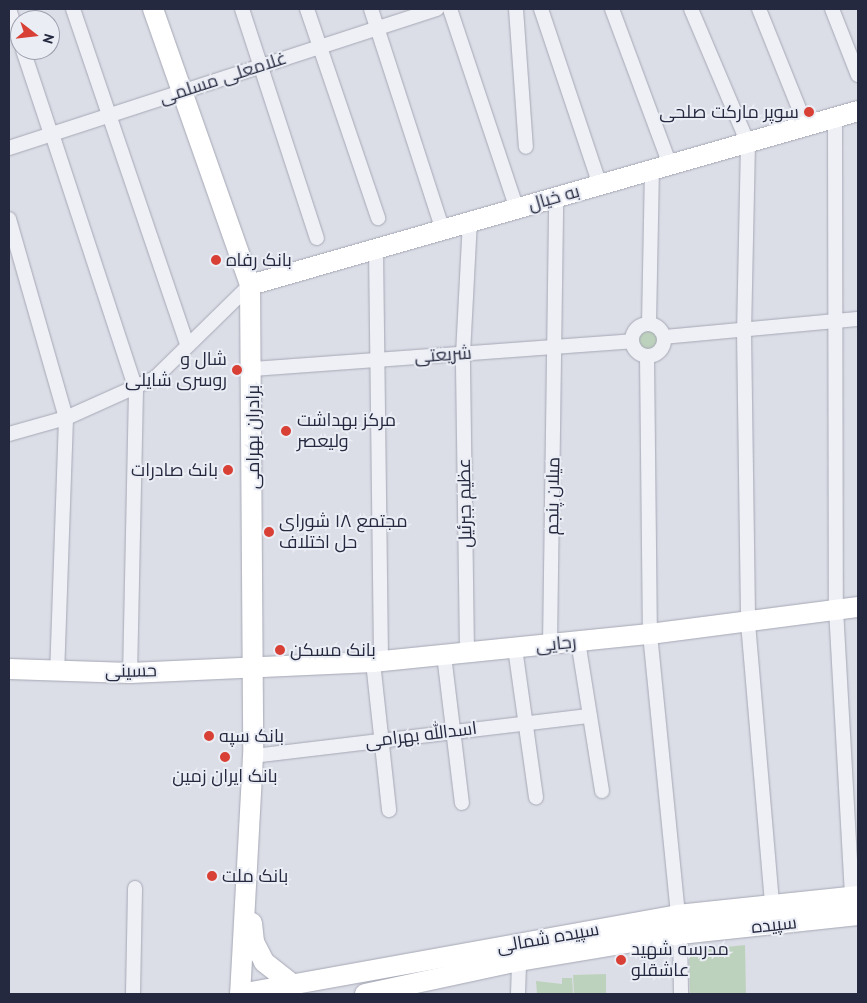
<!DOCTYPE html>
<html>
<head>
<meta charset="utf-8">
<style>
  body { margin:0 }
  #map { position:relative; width:867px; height:1003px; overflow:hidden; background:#dcdee7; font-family:"PT Sans",Cairo,sans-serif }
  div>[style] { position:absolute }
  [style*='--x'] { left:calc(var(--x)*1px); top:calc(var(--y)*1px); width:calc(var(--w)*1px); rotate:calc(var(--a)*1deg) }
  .green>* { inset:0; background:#bdd2bc }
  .round { border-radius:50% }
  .roads { filter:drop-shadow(0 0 1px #a5a8b5) drop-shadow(0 0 1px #a5a8b5) }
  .street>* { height:14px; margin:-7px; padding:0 7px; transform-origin:7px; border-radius:7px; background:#eff0f5 }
  .street>.ring { margin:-7px; padding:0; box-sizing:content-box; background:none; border:14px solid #eff0f5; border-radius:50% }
  .secondary>* { height:20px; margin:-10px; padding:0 10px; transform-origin:10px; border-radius:10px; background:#fff }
  .dots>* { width:14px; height:14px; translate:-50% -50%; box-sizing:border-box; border:2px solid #ebedf5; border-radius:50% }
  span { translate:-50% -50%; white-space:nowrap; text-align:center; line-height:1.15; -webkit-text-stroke:4px #ebedf5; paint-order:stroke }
  .street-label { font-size:18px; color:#25293f }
  .poi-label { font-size:18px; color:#25293f }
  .right { translate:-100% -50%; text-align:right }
  .left { translate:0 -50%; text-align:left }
  .frame { position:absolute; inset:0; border:10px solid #25293f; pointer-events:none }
  .north { position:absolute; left:10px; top:10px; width:50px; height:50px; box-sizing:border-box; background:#ebedf5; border:1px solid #9c9fac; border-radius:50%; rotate:106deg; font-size:14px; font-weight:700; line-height:20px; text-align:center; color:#25293f }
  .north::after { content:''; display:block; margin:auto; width:18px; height:22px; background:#d83f35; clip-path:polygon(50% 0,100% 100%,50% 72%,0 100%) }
</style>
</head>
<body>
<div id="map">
  <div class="green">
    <div class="round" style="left:634px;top:326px;width:28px;height:28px"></div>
    <div style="clip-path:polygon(745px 945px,746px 994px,690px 994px,689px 951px)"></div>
    <div style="clip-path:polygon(606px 974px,606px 994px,574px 994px,573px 975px)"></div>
    <div style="clip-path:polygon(562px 978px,572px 978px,573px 994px,537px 994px,536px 981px,562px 984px)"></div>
  </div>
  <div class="roads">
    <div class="street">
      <div style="--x:9;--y:9;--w:35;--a:72"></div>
      <div style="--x:73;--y:9;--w:353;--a:71.2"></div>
      <div style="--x:242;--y:9;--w:241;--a:71.9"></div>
      <div style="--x:307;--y:9;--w:221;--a:71.2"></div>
      <div style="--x:371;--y:9;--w:232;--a:72"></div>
      <div style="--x:450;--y:9;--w:211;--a:71.5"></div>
      <div style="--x:516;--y:9;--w:138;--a:85.9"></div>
      <div style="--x:541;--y:9;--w:186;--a:71.5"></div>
      <div style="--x:612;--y:9;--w:166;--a:69.6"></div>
      <div style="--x:691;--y:9;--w:146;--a:67"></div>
      <div style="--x:748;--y:143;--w:187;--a:91.2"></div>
      <div style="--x:744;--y:330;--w:293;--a:89.2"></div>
      <div style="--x:748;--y:623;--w:283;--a:85.1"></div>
      <div style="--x:759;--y:9;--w:126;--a:68.1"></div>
      <div style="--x:832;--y:9;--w:71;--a:68.5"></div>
      <div style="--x:23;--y:50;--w:89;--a:71.6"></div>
      <div style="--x:835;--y:118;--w:491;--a:89.9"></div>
      <div style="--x:836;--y:609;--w:287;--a:86.8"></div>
      <div style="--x:52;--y:134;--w:269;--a:71.8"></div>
      <div style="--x:136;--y:390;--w:283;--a:91.2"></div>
      <div style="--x:9;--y:148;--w:450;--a:-18"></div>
      <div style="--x:9;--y:219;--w:207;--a:74"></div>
      <div style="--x:66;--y:418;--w:252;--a:92"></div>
      <div style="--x:376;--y:249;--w:412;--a:89.3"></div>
      <div style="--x:649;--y:324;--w:154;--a:-88.9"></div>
      <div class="ring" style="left:632px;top:324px;width:18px;height:18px"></div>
      <div style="--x:664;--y:337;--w:195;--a:-5.3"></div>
      <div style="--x:647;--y:356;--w:278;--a:89.4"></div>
      <div style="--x:650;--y:634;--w:282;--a:84.3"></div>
      <div style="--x:253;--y:369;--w:380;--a:-4.2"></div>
      <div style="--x:9;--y:434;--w:59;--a:-15.7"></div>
      <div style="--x:66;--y:418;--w:98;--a:-24.2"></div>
      <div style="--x:155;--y:378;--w:133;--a:-44.4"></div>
      <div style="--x:578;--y:641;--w:152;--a:80.9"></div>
      <div style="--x:550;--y:644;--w:446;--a:-89.2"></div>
      <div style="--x:515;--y:648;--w:151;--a:82"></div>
      <div style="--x:467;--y:652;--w:298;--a:-90.8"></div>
      <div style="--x:463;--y:354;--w:132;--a:-87"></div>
      <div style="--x:444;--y:655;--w:149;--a:83.1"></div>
      <div style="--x:373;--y:662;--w:149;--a:83.8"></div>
      <div style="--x:253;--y:756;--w:339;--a:-6.8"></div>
      <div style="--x:680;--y:934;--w:60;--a:89"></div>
      <div style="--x:133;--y:994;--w:106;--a:-88.9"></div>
      <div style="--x:518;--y:994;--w:33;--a:-88"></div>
    </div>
    <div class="secondary">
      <div style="--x:153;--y:9;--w:293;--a:70.6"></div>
      <div style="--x:250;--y:285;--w:471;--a:89.6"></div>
      <div style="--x:253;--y:756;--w:238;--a:93.1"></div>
      <div style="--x:250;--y:285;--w:632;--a:-15.97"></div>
      <div style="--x:9;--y:669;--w:121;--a:1.9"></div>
      <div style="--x:130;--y:673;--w:243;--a:-2.6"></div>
      <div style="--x:373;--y:662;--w:278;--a:-5.8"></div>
      <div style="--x:650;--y:634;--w:210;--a:-7.4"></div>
      <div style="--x:252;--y:923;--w:19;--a:84"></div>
      <div style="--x:254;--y:942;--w:22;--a:63"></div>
      <div style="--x:264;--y:962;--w:37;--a:38"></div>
      <div style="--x:240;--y:994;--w:445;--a:-10.2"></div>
      <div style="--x:678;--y:915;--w:181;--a:-6"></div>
      <div style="--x:365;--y:994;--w:157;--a:-12.1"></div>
      <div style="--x:519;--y:961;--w:163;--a:-9.5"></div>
      <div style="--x:680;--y:934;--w:179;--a:-6.1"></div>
    </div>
  </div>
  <div class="dots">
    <div style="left:809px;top:112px;background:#d83f35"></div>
    <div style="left:216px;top:260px;background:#d83f35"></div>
    <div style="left:237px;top:370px;background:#d83f35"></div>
    <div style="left:286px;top:431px;background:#d83f35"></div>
    <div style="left:228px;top:470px;background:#d83f35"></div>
    <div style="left:269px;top:532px;background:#d83f35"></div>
    <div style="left:280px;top:650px;background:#d83f35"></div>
    <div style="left:209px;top:736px;background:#d83f35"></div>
    <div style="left:225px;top:757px;background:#d83f35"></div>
    <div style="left:212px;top:876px;background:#d83f35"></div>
    <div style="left:621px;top:960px;background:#d83f35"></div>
  </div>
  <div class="street-label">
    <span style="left:223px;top:78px;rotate:-18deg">غلامعلی مسلمی</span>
    <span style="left:554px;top:198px;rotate:-16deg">به خیال</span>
    <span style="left:443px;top:355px;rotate:-4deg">شریعتی</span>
    <span style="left:253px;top:437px;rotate:-90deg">برادران بهرامی</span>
    <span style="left:553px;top:496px;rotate:-89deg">میلان پنجم</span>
    <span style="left:465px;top:503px;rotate:-91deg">عظیم جبرئیل</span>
    <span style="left:556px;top:644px;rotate:-6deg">رجایی</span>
    <span style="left:131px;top:671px;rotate:-1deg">حسینی</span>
    <span style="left:421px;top:735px;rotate:-7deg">اسدالله بهرامی</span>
    <span style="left:774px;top:925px;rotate:-6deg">سپیده</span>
    <span style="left:548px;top:938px;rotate:-10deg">سپیده شمالی</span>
  </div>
  <div class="poi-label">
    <span class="right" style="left:799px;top:112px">سوپر مارکت صلحی</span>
    <span class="left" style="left:226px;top:260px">بانک رفاه</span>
    <span class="right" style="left:227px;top:370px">شال و<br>روسری شایلی</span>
    <span class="left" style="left:297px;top:431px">مرکز بهداشت<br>ولیعصر</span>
    <span class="right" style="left:218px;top:470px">بانک صادرات</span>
    <span class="left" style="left:279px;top:532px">مجتمع ۱۸ شورای<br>حل اختلاف</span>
    <span class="left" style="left:290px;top:650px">بانک مسکن</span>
    <span class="left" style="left:219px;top:736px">بانک سپه</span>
    <span style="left:225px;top:776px">بانک ایران زمین</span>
    <span class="left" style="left:222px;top:876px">بانک ملت</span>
    <span class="left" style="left:631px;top:960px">مدرسه شهید<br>عاشقلو</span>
  </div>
  <div class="frame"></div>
  <div class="north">N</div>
</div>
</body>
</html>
